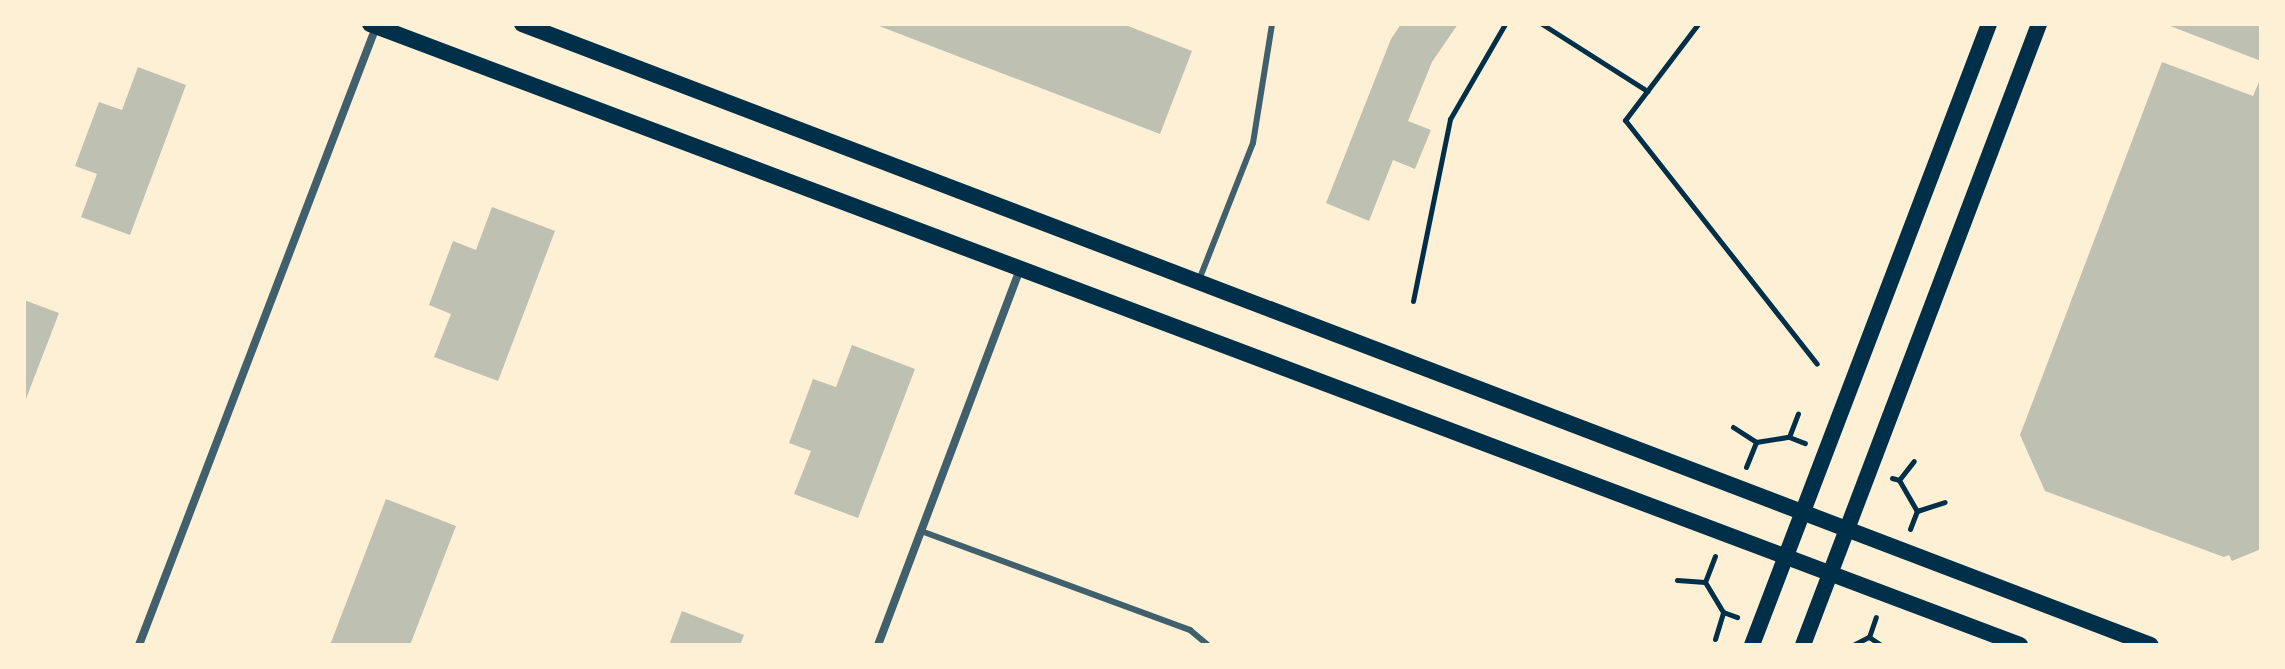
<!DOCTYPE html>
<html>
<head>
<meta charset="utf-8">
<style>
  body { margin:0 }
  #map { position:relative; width:2285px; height:669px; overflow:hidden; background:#fdf0d5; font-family:Manrope,sans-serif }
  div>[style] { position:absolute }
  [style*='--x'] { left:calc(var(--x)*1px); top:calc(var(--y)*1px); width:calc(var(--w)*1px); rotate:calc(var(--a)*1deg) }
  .building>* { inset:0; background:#bec0b2 }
  .path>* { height:5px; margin:-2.5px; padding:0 2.5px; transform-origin:2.5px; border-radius:2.5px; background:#003049 }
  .service>* { height:6px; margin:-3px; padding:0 3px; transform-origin:3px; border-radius:3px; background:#3f606c }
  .minor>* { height:8px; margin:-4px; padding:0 4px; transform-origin:4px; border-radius:4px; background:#3f606c }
  .secondary>* { height:16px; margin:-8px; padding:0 8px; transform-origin:8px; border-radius:8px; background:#003049 }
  span { translate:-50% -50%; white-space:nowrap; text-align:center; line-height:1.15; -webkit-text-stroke:8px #fdf0d5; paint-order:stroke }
  .frame { position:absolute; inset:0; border:26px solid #fdf0d5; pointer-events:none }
</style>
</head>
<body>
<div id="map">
  <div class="building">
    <div style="clip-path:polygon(874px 24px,1123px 24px,1192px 51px,1160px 134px)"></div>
    <div style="clip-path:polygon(1401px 24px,1458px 24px,1432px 62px,1408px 121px,1431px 130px,1415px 169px,1393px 160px,1369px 221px,1326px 203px,1391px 39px)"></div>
    <div style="clip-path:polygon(2166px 24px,2261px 24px,2261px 61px,2165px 24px)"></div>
    <div style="clip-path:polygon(2162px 62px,2253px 96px,2261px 77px,2261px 549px,2232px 561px,2229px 555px,2224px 557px,2045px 491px,2020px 435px)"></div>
    <div style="clip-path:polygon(138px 67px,186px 85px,130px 235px,81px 217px,97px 174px,75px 166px,99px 102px,122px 110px)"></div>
    <div style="clip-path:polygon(492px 207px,555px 231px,498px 381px,434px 357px,451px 314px,429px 305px,453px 241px,476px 250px)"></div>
    <div style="clip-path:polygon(24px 300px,59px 313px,24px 404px)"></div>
    <div style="clip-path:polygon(852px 345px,915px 369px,858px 518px,794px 494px,811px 451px,789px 443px,813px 379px,836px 387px)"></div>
    <div style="clip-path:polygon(386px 499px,456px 526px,410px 645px,330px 645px)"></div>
    <div style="clip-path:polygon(682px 611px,744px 635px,740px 645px,669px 645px)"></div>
  </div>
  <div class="path">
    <div style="--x:1542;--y:24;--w:125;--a:32.5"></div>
    <div style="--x:1698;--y:24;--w:121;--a:127.2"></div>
    <div style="--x:1625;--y:120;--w:310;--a:51.8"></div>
    <div style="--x:1413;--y:301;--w:186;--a:-78.5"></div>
    <div style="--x:1450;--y:119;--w:110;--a:-59.9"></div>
    <div style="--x:1733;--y:427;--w:27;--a:33"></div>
    <div style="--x:1789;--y:437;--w:25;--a:-69"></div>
    <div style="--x:1746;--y:467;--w:27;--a:-68"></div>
    <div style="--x:1756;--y:442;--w:33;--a:-9"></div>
    <div style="--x:1789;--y:437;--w:17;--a:21"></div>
    <div style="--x:1892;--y:478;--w:7;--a:16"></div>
    <div style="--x:1899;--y:480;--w:36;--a:60"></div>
    <div style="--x:1899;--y:480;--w:24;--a:-52"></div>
    <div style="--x:1917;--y:511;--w:29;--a:-18"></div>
    <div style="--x:1910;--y:529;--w:19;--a:-69"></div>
    <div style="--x:1715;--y:556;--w:28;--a:111"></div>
    <div style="--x:1705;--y:582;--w:35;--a:59"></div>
    <div style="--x:1723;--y:612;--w:15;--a:20"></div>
    <div style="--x:1677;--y:580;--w:28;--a:4"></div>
    <div style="--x:1869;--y:637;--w:14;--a:34"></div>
    <div style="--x:1715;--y:639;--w:28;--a:-73"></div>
    <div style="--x:1853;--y:645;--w:18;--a:-27"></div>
    <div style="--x:1869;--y:637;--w:21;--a:-71"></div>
  </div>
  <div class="service">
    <div style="--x:1199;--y:280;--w:147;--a:-68.5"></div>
    <div style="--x:1253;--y:143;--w:121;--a:-80.9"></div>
    <div style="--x:921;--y:531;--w:287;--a:20.2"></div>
    <div style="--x:1190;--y:630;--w:23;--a:40"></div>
  </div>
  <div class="minor">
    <div style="--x:139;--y:645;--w:662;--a:-69.02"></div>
    <div style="--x:878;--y:645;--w:402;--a:-69.3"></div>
  </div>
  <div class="secondary">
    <div style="--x:370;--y:24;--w:1763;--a:20.62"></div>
    <div style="--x:522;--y:24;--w:1743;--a:20.87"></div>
    <div style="--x:1752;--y:645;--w:665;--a:-69.11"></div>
    <div style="--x:1803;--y:645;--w:664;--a:-69.19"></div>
  </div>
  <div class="frame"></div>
</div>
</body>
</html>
